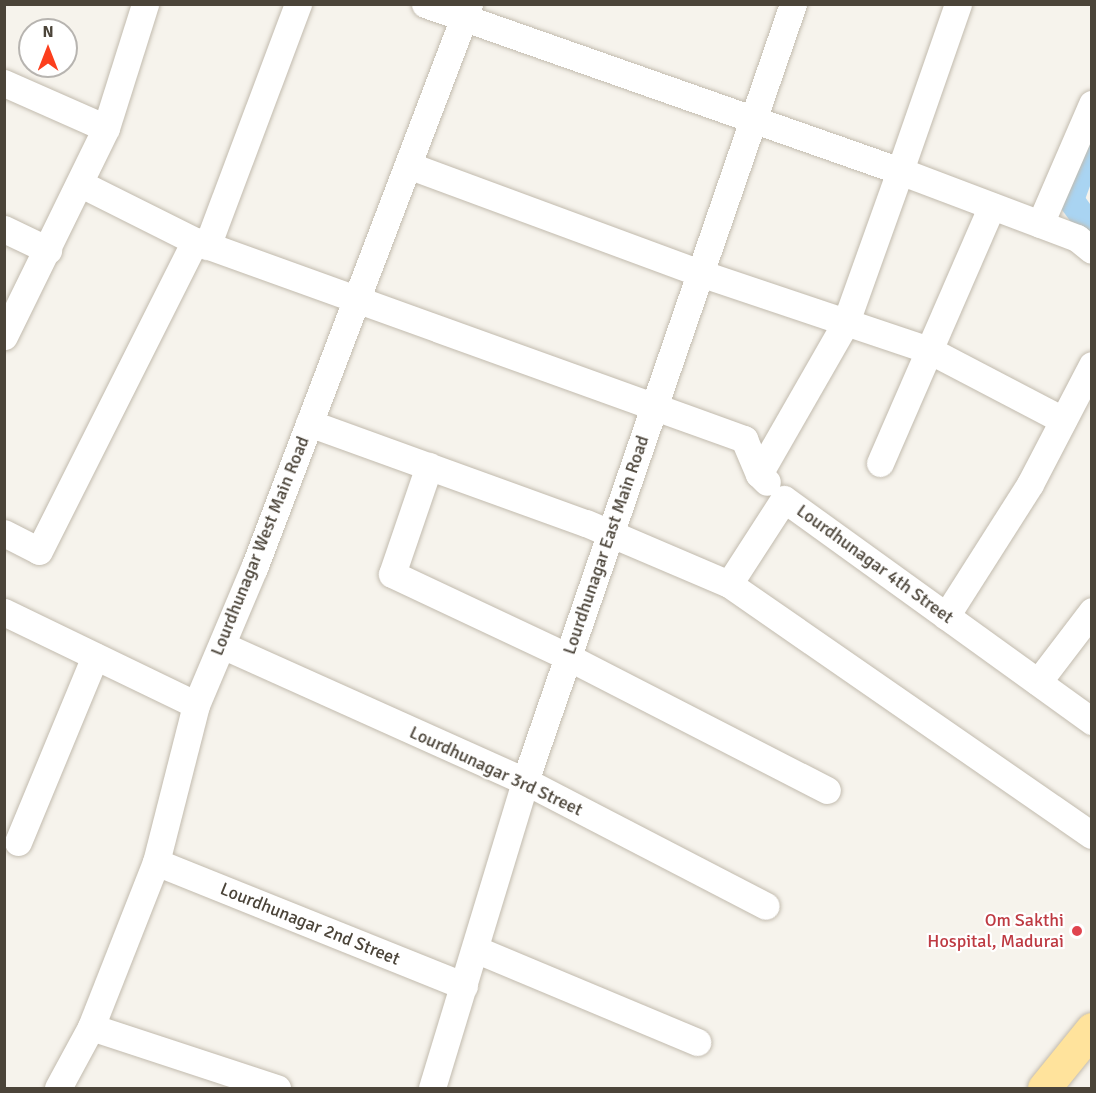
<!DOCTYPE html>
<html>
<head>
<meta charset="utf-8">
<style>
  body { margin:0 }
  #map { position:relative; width:1096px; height:1093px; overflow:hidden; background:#f6f3ec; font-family:Signika,sans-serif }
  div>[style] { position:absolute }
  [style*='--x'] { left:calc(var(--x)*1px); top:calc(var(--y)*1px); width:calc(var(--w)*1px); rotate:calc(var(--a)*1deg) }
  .canal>* { height:26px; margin:-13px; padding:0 13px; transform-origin:13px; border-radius:13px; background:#a9d4f2 }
  .roads { filter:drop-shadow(0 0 2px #c2bbae) drop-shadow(0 0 2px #c2bbae) }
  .minor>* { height:27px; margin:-13.5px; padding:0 13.5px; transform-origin:13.5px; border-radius:13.5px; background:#fff }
  .primary>* { height:33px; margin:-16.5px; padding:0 16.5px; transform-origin:16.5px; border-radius:16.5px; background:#ffe39c }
  .dots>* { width:16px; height:16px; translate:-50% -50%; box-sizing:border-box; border:3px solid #fff; border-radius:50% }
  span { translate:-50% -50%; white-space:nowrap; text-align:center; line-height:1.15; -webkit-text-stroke:4.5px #fff; paint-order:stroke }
  .street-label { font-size:18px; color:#4b4439 }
  .health-label { font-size:18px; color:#be3a42 }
  .right { translate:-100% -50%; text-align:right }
  .frame { position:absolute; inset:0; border:6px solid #4b4439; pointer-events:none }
  .north { position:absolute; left:18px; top:18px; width:60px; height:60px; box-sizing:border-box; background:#fff; border:2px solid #b7b4b0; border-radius:50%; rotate:0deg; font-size:16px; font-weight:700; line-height:24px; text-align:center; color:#4b4439 }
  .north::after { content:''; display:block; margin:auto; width:21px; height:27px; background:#fc3f1d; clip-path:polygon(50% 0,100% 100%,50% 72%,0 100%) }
</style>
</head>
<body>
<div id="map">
  <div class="canal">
    <div style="--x:1092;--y:143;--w:61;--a:110.2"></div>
    <div style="--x:1071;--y:200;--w:36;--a:54"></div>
  </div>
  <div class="roads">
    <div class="minor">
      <div style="--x:425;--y:4;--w:504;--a:19.37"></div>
      <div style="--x:900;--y:171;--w:160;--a:109.7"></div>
      <div style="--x:846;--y:322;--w:175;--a:119.8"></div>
      <div style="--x:958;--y:4;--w:177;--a:109.2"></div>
      <div style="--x:900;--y:171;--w:189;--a:20.7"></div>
      <div style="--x:1077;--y:238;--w:19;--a:39"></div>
      <div style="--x:4;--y:83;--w:111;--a:23.8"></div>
      <div style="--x:106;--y:128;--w:232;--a:116.1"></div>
      <div style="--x:106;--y:128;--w:130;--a:-72.5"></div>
      <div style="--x:408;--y:165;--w:311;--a:20.3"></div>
      <div style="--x:700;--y:273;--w:242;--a:18.6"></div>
      <div style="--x:929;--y:350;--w:151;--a:27.6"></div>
      <div style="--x:81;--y:184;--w:127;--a:26.6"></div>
      <div style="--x:195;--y:241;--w:584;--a:19.83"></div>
      <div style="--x:744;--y:439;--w:38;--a:67"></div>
      <div style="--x:759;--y:474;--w:11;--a:45"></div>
      <div style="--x:1040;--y:224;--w:131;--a:-66.6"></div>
      <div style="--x:4;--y:229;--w:49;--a:25.5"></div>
      <div style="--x:207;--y:246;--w:259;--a:-69.4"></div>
      <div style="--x:309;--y:423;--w:294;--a:19.9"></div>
      <div style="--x:586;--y:523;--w:155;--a:23.1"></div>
      <div style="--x:729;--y:584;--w:101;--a:-57.1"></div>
      <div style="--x:784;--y:499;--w:380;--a:35.8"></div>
      <div style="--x:880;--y:463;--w:280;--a:-66.5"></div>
      <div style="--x:429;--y:466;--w:114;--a:108.9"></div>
      <div style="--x:392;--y:574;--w:195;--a:25.2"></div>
      <div style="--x:568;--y:657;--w:291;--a:27.2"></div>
      <div style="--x:4;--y:533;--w:39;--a:27"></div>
      <div style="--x:39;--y:551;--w:347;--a:-63.3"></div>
      <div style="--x:729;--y:584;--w:441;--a:34.7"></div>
      <div style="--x:4;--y:612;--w:213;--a:25.8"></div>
      <div style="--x:946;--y:616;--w:156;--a:-57.5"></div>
      <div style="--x:1030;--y:484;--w:134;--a:-62.5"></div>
      <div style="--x:222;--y:645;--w:332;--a:24.2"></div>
      <div style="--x:525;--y:781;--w:271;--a:27.4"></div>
      <div style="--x:1038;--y:682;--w:89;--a:-52.7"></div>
      <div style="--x:18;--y:842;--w:201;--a:-67.5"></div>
      <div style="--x:156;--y:862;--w:332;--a:21.9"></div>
      <div style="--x:475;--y:949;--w:241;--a:22.7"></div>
      <div style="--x:91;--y:1027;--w:196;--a:18.2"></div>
      <div style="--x:58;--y:1088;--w:69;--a:-61.6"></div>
      <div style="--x:91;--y:1027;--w:177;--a:-68.5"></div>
      <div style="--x:156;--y:862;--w:162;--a:-75.7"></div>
      <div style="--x:196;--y:705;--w:149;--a:-67.1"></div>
      <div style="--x:254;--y:568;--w:604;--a:-69.13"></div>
      <div style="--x:432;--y:1088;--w:321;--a:-73.1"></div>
      <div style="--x:525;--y:781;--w:822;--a:-70.97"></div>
    </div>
    <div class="primary">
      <div style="--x:1044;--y:1088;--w:76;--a:-50.9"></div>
    </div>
  </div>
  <div class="dots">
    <div style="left:1077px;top:931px;background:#e0444e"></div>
  </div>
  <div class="street-label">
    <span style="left:606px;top:545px;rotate:-71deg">Lourdhunagar East Main Road</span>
    <span style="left:260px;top:546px;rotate:-68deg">Lourdhunagar West Main Road</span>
    <span style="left:875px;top:564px;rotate:36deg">Lourdhunagar 4th Street</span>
    <span style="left:496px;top:771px;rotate:25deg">Lourdhunagar 3rd Street</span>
    <span style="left:310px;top:924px;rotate:22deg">Lourdhunagar 2nd Street</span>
  </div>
  <div class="health-label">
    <span class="right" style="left:1064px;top:931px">Om Sakthi<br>Hospital, Madurai</span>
  </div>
  <div class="frame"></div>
  <div class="north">N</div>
</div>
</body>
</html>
